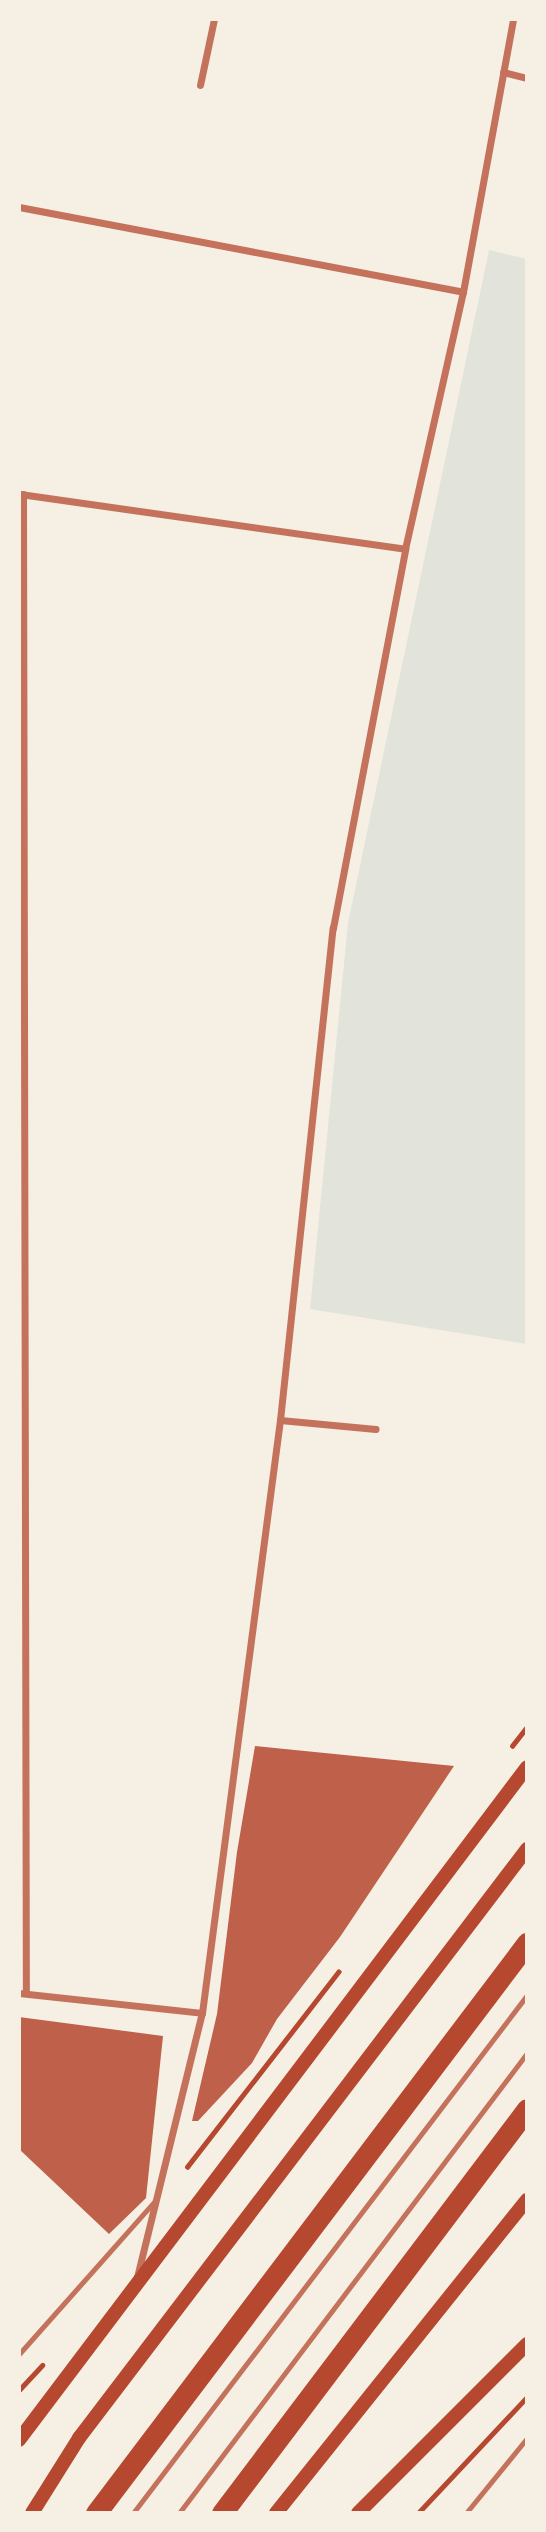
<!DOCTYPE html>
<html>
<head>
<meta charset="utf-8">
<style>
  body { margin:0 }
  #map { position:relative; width:546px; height:2532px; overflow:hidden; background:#f6efe4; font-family:"Playfair Display",serif }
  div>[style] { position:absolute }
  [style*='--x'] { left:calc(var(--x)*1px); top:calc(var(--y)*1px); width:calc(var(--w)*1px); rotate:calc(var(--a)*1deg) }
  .green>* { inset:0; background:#e2e4dc }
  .building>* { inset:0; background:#bf614a }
  .path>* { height:4.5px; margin:-2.25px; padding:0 2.25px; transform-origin:2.25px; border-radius:2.25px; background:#b5482f }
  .service>* { height:5px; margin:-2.5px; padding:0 2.5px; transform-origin:2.5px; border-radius:2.5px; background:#c5725c }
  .minor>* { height:7px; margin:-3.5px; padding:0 3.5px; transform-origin:3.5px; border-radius:3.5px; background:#c5725c }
  .secondary>* { height:14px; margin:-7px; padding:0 7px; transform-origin:7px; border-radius:7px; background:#b5482f }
  .motorway>* { height:21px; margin:-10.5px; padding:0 10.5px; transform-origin:10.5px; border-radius:10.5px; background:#b5482f }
  span { translate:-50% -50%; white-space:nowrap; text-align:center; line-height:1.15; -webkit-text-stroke:7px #f6efe4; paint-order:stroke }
  .frame { position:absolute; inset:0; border:21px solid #f6efe4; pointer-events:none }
</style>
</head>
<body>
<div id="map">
  <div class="green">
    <div style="clip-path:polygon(489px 250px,527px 259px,527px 1344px,310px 1309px,348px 923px)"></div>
  </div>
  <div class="building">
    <div style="clip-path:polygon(255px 1746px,454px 1766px,340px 1937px,277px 2019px,252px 2063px,198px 2121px,192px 2121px,217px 2014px,237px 1852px)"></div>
    <div style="clip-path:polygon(19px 2017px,163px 2036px,146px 2198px,109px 2234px,19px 2149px)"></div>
  </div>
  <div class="path">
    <div style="--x:512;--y:1746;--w:24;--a:-52"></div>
    <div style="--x:187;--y:2167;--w:247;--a:-52.2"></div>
    <div style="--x:19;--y:2390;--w:34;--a:-47"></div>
    <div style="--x:418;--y:2513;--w:159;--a:-46.8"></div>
  </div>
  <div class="service">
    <div style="--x:19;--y:2354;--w:203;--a:-48.4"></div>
    <div style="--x:133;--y:2513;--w:651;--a:-52.74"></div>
    <div style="--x:179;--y:2513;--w:577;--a:-52.89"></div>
    <div style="--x:466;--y:2513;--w:97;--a:-50.9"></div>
  </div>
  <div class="minor">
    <div style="--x:503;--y:72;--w:25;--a:14"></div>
    <div style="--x:200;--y:85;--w:67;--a:-78"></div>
    <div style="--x:19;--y:207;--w:452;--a:10.8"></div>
    <div style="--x:20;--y:494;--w:389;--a:8.1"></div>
    <div style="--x:23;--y:494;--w:1499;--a:89.89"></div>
    <div style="--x:280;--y:1420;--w:96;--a:5.4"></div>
    <div style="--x:19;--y:1993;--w:184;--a:6.2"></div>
    <div style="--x:137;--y:2277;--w:272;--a:-76.2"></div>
    <div style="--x:202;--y:2013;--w:598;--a:-82.51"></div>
    <div style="--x:280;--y:1420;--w:495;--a:-83.9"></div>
    <div style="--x:333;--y:928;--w:386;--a:-79.2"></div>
    <div style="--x:405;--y:549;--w:263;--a:-77.3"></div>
    <div style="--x:463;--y:292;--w:278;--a:-79.6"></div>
  </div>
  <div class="secondary">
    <div style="--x:19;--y:2440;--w:843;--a:-52.95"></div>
    <div style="--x:32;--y:2513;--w:89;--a:-57.9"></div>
    <div style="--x:79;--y:2438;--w:740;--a:-52.74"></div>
    <div style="--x:276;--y:2513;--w:401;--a:-51.3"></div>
    <div style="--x:358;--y:2513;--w:239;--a:-45"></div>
  </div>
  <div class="motorway">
    <div style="--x:96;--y:2513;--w:715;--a:-52.91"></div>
    <div style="--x:222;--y:2513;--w:506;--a:-52.95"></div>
  </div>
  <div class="frame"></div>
</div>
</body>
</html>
